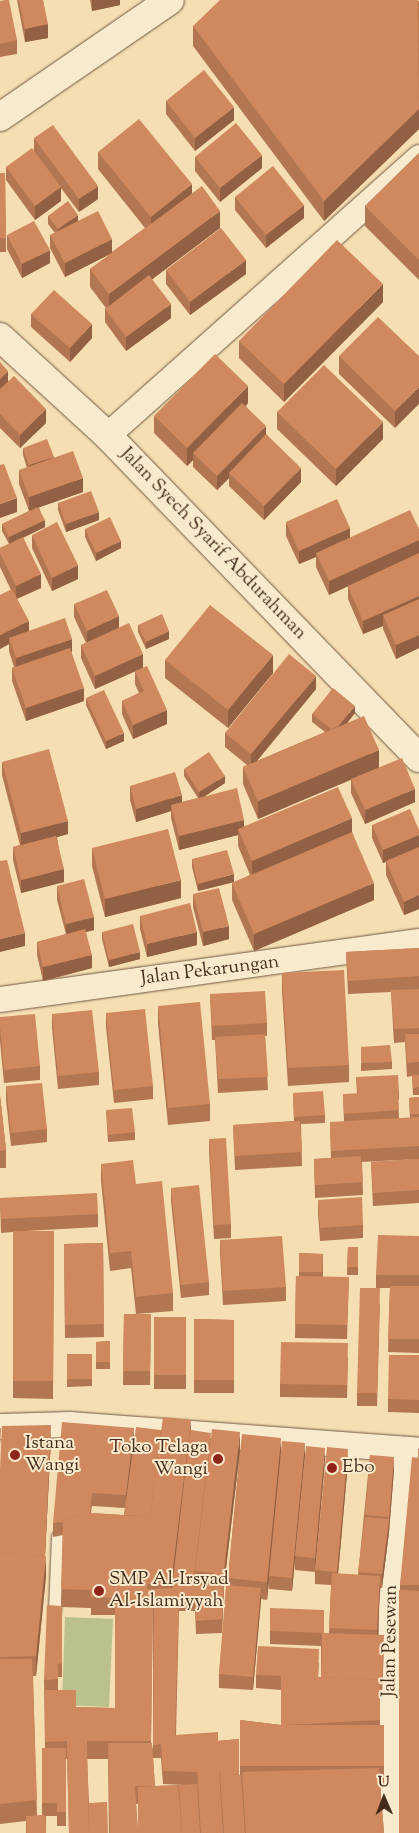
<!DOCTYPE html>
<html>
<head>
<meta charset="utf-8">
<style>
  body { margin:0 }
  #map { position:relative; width:419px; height:1833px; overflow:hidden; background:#f4deb2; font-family:"Sorts Mill Goudy",serif }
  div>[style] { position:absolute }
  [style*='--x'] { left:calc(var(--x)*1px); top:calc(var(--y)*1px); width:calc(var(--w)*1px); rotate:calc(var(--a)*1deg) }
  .green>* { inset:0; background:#bbc18c }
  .roads { filter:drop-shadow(0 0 1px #705842) drop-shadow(0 0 1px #705842) }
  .service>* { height:12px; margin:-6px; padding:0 6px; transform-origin:6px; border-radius:6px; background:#f8eacd }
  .minor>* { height:25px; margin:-12.5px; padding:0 12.5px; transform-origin:12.5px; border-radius:12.5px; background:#f8eacd }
  .secondary>* { height:28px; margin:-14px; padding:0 14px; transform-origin:14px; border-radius:14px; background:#f8eacd }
  .wall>* { inset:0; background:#b37652 }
  .shaded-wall>* { inset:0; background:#926042 }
  .building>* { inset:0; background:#d0895f }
  .dots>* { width:14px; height:14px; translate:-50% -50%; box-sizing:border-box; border:2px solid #f8eacd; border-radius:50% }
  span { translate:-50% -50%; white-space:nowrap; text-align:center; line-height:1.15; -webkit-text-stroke:4px #f8eacd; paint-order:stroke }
  .street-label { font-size:19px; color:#442c1c }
  .poi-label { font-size:19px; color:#442c1c }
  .left { translate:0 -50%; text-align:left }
  .right { translate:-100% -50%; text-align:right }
  .north { position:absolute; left:359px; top:1773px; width:50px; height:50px; -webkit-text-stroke:4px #f8eacd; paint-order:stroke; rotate:359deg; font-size:14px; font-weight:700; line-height:20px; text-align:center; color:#442c1c }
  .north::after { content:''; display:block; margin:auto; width:18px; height:22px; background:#442c1c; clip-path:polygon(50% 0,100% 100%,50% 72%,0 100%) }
</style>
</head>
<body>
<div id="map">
  <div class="green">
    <div style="clip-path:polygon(65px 1617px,113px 1619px,109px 1707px,62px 1705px)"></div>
  </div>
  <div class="roads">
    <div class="service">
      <div style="--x:55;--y:1611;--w:74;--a:-87.7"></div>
    </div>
    <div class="minor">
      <div style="--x:107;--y:435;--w:418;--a:-41.7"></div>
      <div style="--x:0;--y:999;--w:423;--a:-7.9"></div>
      <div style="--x:0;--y:1426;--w:69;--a:-1.7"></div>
      <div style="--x:69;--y:1424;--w:351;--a:4.2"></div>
      <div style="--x:389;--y:1833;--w:230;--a:-89.5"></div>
      <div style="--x:391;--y:1603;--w:155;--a:-84.1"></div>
    </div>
    <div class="secondary">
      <div style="--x:0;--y:117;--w:206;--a:-34.5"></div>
      <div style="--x:0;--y:337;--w:145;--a:42.5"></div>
      <div style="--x:107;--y:435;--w:449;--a:46"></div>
    </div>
  </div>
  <div class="wall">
    <div style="clip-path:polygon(17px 0,43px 0,48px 38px,25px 42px)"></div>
    <div style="clip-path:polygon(90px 0,120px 0,120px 5px,92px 11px)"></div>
    <div style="clip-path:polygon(0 1px,17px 40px,17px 54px,0 57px)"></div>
    <div style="clip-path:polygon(419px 1px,419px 129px,324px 221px,193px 46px,193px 26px)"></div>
    <div style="clip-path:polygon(166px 101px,234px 120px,195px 151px,166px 114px)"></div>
    <div style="clip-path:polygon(34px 138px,98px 199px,79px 212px,61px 188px,61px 201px,35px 220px,6px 180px,6px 167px,34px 151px)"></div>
    <div style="clip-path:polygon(98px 152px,192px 194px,220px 228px,152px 279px,171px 318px,126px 351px,105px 322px,105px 309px,106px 308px,90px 287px,90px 269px,112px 253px,65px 277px,50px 248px,50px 235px,55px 233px,48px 224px,48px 216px,78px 221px,112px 252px,145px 228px,98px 169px)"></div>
    <div style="clip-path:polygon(419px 153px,419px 280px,365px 226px,365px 206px)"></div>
    <div style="clip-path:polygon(195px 157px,262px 168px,220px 202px,195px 171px)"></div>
    <div style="clip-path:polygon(0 173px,5px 173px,6px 252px,0 252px)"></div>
    <div style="clip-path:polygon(235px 197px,304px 218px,266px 248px,235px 210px)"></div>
    <div style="clip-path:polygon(7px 235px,50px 263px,22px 278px,7px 249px)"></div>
    <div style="clip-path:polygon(166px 270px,246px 274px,190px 315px,166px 284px)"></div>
    <div style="clip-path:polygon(383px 302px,284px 402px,239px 358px,239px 341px)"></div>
    <div style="clip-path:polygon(31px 314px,92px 338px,70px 362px,31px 327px)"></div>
    <div style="clip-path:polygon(339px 356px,419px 356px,395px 428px,339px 374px)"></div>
    <div style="clip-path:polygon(0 362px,8px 381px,46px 423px,20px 448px,0 428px)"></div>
    <div style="clip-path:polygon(248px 403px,246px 406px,301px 482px,264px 520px,229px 486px,229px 478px,217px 490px,193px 467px,193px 460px,187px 466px,154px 433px,154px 416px)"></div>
    <div style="clip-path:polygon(277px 412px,383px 439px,336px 486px,277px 429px)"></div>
    <div style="clip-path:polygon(23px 448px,54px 458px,83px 492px,39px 507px,45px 527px,23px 538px,41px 588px,17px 599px,29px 631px,72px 652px,71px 652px,84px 701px,26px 721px,12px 681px,12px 668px,14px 667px,9px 651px,9px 644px,0 649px,11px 590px,0 567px,0 548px,9px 544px,2px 531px,2px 524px,29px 511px,19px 484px,19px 470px,27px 468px,23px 455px)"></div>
    <div style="clip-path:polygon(58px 503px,99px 520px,66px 532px,58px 510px)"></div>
    <div style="clip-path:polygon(286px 522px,350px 538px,419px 529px,419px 648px,396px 659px,383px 629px,383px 626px,363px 634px,348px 599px,348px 586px,329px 595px,316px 567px,316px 557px,299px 564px,286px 536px)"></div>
    <div style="clip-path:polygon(85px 529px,121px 548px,96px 561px,85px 537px)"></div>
    <div style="clip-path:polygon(32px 535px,78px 579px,52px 591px,32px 548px)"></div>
    <div style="clip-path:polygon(74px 604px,119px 628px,143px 667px,167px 724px,133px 739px,122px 714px,122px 701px,139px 693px,135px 684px,135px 671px,95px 689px,81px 658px,81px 645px,86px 643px,74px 617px)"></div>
    <div style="clip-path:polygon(138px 625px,169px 639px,146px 649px,138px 632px)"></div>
    <div style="clip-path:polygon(165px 660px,273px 673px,228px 728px,165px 678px)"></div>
    <div style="clip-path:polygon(316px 689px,257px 761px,325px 732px,312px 722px,312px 714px,355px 713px,348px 722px,379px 768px,415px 802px,365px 824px,351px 793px,351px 779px,258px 819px,243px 784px,243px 767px,247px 765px,225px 747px,225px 733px)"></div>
    <div style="clip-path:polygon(86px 698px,124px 741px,106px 749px,86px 705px)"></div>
    <div style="clip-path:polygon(2px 762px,68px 834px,57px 837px,64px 882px,21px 893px,13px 860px,13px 847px,20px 845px,2px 775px)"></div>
    <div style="clip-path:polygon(184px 769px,225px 783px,205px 796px,244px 826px,352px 832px,374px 900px,254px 951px,232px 900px,232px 883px,250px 875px,238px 846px,238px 835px,179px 850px,171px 818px,171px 811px,136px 822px,130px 800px,130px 786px,182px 802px,198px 798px,184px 776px)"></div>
    <div style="clip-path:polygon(372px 825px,419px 830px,419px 909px,404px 915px,386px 875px,386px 862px,383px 863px,372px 838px)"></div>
    <div style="clip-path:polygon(92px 848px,181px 898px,105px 917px,92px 866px)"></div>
    <div style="clip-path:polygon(192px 859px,234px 882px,198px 891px,192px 867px)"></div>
    <div style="clip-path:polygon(57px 886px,94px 930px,86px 932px,92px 968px,43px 981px,37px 955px,37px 942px,66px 934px,57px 900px)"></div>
    <div style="clip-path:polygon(193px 894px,229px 939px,203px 946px,193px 907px)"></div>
    <div style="clip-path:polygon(140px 916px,197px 945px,147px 957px,140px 929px)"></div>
    <div style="clip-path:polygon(102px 932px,140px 959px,109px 967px,102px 939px)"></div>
    <div style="clip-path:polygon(419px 948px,419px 1095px,413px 1095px,412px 1076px,407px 1077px,405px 1042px,394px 1043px,391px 992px,348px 994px,346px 952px)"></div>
    <div style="clip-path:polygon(282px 973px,349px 1065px,349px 1082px,288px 1086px,282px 991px)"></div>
    <div style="clip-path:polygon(210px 994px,267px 1023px,267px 1036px,265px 1036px,268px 1090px,218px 1093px,215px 1040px,212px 1040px)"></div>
    <div style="clip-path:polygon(158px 1006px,210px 1104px,210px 1121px,168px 1125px,158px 1024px)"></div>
    <div style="clip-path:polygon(106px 1013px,153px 1086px,153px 1099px,114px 1103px,106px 1027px)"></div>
    <div style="clip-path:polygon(52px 1014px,99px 1072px,99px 1085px,58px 1089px,52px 1028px)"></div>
    <div style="clip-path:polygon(0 1017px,40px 1066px,40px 1080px,4px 1083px,0 1041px)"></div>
    <div style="clip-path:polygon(361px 1047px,392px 1062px,392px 1069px,361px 1071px)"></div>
    <div style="clip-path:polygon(356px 1077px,399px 1092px,399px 1100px,398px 1100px,399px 1118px,410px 1118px,409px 1098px,419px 1097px,419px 1159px,362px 1162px,363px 1195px,315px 1198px,314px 1159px,331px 1158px,330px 1122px,344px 1122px,343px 1094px,357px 1094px)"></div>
    <div style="clip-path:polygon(6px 1086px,47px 1129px,47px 1142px,11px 1146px,6px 1100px)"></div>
    <div style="clip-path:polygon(293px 1093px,325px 1115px,325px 1123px,301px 1124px,302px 1166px,235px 1170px,233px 1125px,294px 1121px)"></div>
    <div style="clip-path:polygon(0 1095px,6px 1150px,6px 1168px,0 1168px)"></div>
    <div style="clip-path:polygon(106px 1110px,135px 1132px,135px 1140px,108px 1142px)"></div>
    <div style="clip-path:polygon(209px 1139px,231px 1224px,231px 1238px,214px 1239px,209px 1152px)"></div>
    <div style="clip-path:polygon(419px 1159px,419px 1203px,373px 1206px,371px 1162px)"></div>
    <div style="clip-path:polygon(101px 1164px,136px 1184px,173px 1293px,173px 1311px,136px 1314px,131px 1268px,110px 1271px,101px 1181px)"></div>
    <div style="clip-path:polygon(171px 1188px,209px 1282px,209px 1295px,181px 1298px,171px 1201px)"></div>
    <div style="clip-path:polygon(0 1198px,98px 1214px,98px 1227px,26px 1231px,54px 1231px,53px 1399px,13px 1398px,13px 1232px,1px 1233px)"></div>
    <div style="clip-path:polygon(318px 1200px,363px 1225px,363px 1238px,320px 1241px,318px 1213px)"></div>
    <div style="clip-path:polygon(419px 1236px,419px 1353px,388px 1352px,390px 1288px,376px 1288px,376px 1275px)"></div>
    <div style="clip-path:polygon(220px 1240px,286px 1287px,286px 1301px,223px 1305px,220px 1253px)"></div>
    <div style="clip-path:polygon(103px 1243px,104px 1337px,65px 1338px,64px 1244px)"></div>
    <div style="clip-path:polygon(348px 1247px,358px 1247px,358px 1275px,347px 1275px)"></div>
    <div style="clip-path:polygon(299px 1253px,323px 1254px,323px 1277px,349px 1277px,347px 1339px,295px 1338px,296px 1276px,299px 1276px)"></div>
    <div style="clip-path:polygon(380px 1302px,377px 1406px,357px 1406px,357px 1393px)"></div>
    <div style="clip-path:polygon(124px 1314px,151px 1314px,150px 1385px,123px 1385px)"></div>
    <div style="clip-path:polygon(154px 1317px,186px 1317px,186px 1389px,154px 1389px)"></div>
    <div style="clip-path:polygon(194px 1319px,234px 1320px,234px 1393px,194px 1393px)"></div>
    <div style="clip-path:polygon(110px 1341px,110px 1369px,96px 1369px,96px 1342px)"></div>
    <div style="clip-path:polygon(67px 1354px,92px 1354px,92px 1386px,67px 1387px)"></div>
    <div style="clip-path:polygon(419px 1355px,419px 1413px,388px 1412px,388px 1399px)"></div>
    <div style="clip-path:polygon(348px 1357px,347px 1398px,280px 1397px,280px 1384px)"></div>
    <div style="clip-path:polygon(evenodd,161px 1430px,191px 1430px,240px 1450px,281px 1451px,305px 1456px,292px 1591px,269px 1589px,269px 1576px,274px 1529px,267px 1600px,261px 1599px,253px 1690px,219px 1688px,219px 1674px,240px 1451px,224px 1585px,222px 1633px,196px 1634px,195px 1611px,179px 1611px,176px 1735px,218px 1741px,239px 1739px,239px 1775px,240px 1775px,240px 1720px,281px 1725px,281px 1690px,256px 1688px,256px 1675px,319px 1663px,318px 1677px,321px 1677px,321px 1646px,270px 1644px,270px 1608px,324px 1633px,329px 1633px,331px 1585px,315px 1584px,315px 1570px,348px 1462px,338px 1574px,358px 1575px,370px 1455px,394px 1470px,389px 1532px,382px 1588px,380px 1588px,378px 1635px,384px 1649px,382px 1696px,380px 1696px,380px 1725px,384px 1725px,384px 1784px,380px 1784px,384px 1833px,138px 1833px,138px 1804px,136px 1804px,138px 1833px,109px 1833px,108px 1759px,87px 1759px,89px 1803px,108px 1833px,69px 1833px,67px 1759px,66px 1759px,66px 1826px,57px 1826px,57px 1816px,46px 1816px,46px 1833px,26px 1833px,26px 1821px,0 1824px,0 1469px,51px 1438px,45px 1556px,46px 1576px,36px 1676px,33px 1676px,37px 1816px,42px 1815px,42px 1748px,45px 1748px,44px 1680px,61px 1606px,63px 1535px,53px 1537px,53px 1523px,134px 1438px,161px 1430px,92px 1506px,125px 1508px,124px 1515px,91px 1513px,92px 1506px,161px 1430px,153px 1601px,153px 1750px,151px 1743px,153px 1601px,161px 1430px,62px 1607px,91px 1608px,91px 1615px,115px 1615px,115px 1708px,76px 1707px,58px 1690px,58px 1677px,62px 1677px,62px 1607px,161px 1430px,153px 1758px,161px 1758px,163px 1784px,184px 1785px,155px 1786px,153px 1758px)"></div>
    <div style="clip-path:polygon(419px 1449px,419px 1833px,400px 1590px,400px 1585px)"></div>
    <div style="clip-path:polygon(325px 1461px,315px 1572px,295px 1570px,295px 1556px)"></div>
  </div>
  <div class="shaded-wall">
    <div style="clip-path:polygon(92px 0,120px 0,120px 5px,92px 11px)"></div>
    <div style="clip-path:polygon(48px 24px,48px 38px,25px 42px,25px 29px)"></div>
    <div style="clip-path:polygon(234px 107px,234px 120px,195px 151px,195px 138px)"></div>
    <div style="clip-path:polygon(419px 109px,419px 129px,324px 221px,324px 201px)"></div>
    <div style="clip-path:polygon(262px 155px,262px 168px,220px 202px,220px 188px)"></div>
    <div style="clip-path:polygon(192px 184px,192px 201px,151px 235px,151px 217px)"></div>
    <div style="clip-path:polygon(98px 186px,98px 199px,79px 212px,79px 199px)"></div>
    <div style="clip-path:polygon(61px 187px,61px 201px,35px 220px,35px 206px)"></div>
    <div style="clip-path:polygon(304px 205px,304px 218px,266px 248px,266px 235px)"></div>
    <div style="clip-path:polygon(220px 211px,220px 228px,109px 312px,109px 294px)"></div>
    <div style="clip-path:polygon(78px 215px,78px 222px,58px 237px,58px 229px)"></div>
    <div style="clip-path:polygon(112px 239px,112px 253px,65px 277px,65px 263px)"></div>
    <div style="clip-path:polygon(50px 250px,50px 263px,22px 278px,22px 264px)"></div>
    <div style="clip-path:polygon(246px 260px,246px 274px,190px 315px,190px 302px)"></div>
    <div style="clip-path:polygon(383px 284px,383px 302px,284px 402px,284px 384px)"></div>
    <div style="clip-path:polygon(171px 304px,171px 318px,126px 351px,126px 337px)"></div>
    <div style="clip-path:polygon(92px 324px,92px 338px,70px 362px,70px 348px)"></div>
    <div style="clip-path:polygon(8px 371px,8px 384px,0 392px,0 379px)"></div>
    <div style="clip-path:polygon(248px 386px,248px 403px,196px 456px,193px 453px,193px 460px,187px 466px,187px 448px)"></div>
    <div style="clip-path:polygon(419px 387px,419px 404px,395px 428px,395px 411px)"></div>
    <div style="clip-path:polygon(46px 409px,46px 423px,20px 448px,20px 435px)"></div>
    <div style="clip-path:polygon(383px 422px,383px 439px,336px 486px,336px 469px)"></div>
    <div style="clip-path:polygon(266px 426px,266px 439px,229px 473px,229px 478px,217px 490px,217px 476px)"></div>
    <div style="clip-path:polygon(54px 457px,54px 464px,29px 473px,29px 465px)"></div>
    <div style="clip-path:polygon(301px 468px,301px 482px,264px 520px,264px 506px)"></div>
    <div style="clip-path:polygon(83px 478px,83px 492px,29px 511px,29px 497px)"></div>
    <div style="clip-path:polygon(17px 498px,17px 512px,0 518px,0 504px)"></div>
    <div style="clip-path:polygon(99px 512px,99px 520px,66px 532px,66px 524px)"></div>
    <div style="clip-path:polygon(45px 520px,45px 527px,9px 544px,9px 537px)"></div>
    <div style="clip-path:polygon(350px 528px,350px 541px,316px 553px,316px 557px,299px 564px,299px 551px)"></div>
    <div style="clip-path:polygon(419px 540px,419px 554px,329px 595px,329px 581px)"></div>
    <div style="clip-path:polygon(121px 541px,121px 548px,96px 561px,96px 553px)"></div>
    <div style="clip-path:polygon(78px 565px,78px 579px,52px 591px,52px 578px)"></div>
    <div style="clip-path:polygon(41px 574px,41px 588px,16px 599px,16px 586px)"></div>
    <div style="clip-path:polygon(419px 596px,419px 609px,383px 615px,383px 626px,363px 634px,363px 621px)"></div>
    <div style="clip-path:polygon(119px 616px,119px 630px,87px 644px,87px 631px)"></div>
    <div style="clip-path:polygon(29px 621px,29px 634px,9px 638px,9px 644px,0 649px,0 635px)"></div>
    <div style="clip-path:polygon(169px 631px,169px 639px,146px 649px,146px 642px)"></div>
    <div style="clip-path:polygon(419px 635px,419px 648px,396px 659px,396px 645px)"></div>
    <div style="clip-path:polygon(72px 639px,72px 652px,16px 671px,16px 658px)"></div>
    <div style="clip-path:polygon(143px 654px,143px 668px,95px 689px,95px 676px)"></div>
    <div style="clip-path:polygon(273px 655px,273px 673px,228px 728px,228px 710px)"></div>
    <div style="clip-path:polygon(316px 676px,316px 689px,251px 768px,251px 754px)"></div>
    <div style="clip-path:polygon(84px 688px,84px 701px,26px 721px,26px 708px)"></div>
    <div style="clip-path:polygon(355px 706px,355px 713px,334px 739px,334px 732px)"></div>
    <div style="clip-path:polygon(167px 710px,167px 724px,133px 739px,133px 725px)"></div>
    <div style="clip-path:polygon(124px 733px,124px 741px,106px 749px,106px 741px)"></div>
    <div style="clip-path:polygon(379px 750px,379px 768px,258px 819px,258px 801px)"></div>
    <div style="clip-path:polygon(225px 776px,225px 783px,199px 800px,199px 792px)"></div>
    <div style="clip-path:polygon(415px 789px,415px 802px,365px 824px,365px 810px)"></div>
    <div style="clip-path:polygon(182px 795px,182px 808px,171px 805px,171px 811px,136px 822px,136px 809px)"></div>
    <div style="clip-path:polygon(352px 818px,352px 836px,252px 878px,252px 861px)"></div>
    <div style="clip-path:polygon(244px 820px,244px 833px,238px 829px,238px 835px,179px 850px,179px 836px)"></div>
    <div style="clip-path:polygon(68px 821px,68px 834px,21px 847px,21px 833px)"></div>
    <div style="clip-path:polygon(419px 835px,419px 848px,383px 863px,383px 850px)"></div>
    <div style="clip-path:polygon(64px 869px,64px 882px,21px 893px,21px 880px)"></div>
    <div style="clip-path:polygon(234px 874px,234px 882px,198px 891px,198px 884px)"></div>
    <div style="clip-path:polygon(181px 880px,181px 898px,105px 917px,105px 899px)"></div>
    <div style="clip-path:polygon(374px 883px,374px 900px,254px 951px,254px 934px)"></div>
    <div style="clip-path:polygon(419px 895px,419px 909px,404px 915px,404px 902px)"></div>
    <div style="clip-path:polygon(94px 917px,94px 930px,66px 937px,66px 924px)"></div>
    <div style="clip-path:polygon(229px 926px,229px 939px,203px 946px,203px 932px)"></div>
    <div style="clip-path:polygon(197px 932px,197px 945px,147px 957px,147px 944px)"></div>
    <div style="clip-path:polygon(25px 933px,25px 946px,0 952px,0 939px)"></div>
    <div style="clip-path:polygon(140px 952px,140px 959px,109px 967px,109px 960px)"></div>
    <div style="clip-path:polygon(92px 955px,92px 968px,43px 981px,43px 967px)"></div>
    <div style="clip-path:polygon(191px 1420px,191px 1437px,171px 1601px,171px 1584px)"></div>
    <div style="clip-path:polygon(51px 1425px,51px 1438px,44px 1575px,44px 1561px)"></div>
    <div style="clip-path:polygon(134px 1428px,134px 1442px,126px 1508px,126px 1495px)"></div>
    <div style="clip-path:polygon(240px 1432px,240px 1450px,224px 1585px,222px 1633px,223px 1579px)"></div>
    <div style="clip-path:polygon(281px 1438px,281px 1456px,267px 1600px,267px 1582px)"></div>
    <div style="clip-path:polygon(305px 1443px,305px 1456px,292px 1591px,292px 1578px)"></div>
    <div style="clip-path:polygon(325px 1448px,325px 1461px,315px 1572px,315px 1558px)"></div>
    <div style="clip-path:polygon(348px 1449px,348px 1462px,337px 1586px,337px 1572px)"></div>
    <div style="clip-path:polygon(394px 1457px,394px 1470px,389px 1532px,382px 1588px,382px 1574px,389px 1523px)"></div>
    <div style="clip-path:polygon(46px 1556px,46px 1576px,36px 1676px,36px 1656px)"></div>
    <div style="clip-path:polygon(380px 1576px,380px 1589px,377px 1644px,377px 1630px)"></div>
    <div style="clip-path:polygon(261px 1588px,261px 1601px,253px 1690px,253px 1677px)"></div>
  </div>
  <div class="building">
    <div style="clip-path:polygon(6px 0,9px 0,17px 40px,0 44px,0 1px)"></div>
    <div style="clip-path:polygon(19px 0,43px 0,48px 24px,25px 29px)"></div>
    <div style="clip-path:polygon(220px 0,418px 0,419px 109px,324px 201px,193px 26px)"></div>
    <div style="clip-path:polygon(204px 70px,234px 107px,195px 138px,166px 101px)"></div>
    <div style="clip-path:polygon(139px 119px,192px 184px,151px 217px,98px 152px)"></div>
    <div style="clip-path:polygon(236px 123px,262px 155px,220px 188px,195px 157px)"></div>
    <div style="clip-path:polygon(53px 125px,98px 186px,79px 199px,34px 138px)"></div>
    <div style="clip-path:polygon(32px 148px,61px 187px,35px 206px,6px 167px)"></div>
    <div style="clip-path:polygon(419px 153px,419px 260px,365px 206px)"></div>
    <div style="clip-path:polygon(273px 166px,304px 205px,266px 235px,235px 197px)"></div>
    <div style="clip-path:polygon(0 173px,5px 173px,6px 238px,0 238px)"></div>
    <div style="clip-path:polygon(202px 186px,220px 211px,109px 294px,90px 269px)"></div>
    <div style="clip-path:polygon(68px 201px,78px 215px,58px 229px,48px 216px)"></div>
    <div style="clip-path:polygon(98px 211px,112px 239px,65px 263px,50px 235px)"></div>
    <div style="clip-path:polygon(34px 221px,50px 250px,22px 264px,7px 235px)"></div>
    <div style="clip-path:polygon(221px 228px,246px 260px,190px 302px,166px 270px)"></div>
    <div style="clip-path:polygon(337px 240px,383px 284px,284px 384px,239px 341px)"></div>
    <div style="clip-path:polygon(149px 275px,171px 304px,126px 337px,105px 309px)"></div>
    <div style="clip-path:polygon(54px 290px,92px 324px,70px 348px,31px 314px)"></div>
    <div style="clip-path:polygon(378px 317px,419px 356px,419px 387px,395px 411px,339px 356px)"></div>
    <div style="clip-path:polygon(215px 354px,248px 386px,187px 448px,154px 416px)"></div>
    <div style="clip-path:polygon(0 362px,8px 371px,0 379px)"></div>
    <div style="clip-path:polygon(324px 365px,383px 422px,336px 469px,277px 412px)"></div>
    <div style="clip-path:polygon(14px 376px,46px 409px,20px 435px,0 414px,0 389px)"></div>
    <div style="clip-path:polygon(242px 403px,266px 426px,217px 476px,193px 453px)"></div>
    <div style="clip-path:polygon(266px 434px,301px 468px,264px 506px,229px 473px)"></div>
    <div style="clip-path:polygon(47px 439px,54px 457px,29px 465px,23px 448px)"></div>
    <div style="clip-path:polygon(73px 451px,83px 478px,29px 497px,19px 470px)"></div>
    <div style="clip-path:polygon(4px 464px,17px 498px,0 504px,0 465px)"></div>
    <div style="clip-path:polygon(91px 491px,99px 512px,66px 524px,58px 503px)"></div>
    <div style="clip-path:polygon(337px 499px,350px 528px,299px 551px,286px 522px)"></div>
    <div style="clip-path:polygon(38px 507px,45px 520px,9px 537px,2px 524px)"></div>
    <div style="clip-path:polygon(410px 510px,419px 529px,419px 540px,329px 581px,316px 553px)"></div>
    <div style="clip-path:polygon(110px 517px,121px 541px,96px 553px,85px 529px)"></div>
    <div style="clip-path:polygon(57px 522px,78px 565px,52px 578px,32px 535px)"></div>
    <div style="clip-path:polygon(23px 537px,41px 574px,16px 586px,0 553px,0 548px)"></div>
    <div style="clip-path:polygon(419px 553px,419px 596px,363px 621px,348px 586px)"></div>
    <div style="clip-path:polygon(12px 589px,29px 621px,0 635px,0 595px)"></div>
    <div style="clip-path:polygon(107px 590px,119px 616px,87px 631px,74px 604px)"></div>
    <div style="clip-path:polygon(419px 599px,419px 635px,396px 645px,383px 615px)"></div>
    <div style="clip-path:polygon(210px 605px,273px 655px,228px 710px,165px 660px)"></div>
    <div style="clip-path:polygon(162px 614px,169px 631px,146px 642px,138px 625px)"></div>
    <div style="clip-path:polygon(65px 618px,72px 639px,16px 658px,9px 638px)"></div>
    <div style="clip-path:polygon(129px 623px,143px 654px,95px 676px,81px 645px)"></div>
    <div style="clip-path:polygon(70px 648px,84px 688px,26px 708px,12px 668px)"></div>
    <div style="clip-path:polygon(289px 654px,316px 676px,251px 754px,225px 733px)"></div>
    <div style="clip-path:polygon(147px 666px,167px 710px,133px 725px,122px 701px,144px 691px,135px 671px)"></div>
    <div style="clip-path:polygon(333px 688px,355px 706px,338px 726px,331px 729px,312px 714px)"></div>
    <div style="clip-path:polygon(104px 690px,124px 733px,106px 741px,86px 698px)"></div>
    <div style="clip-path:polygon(364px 716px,379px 750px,258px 801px,243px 767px)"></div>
    <div style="clip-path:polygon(49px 749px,68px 821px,21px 833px,2px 762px)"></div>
    <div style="clip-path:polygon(209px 752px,225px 776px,199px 792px,184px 769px)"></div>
    <div style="clip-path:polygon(402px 758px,415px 789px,365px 810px,351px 779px)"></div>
    <div style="clip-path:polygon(175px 772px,182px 795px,136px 809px,130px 786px)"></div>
    <div style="clip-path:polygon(338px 787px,352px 818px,252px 861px,238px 829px)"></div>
    <div style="clip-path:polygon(237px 788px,244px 820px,179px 836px,171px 805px)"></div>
    <div style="clip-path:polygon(410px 809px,419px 830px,419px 835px,383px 850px,372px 825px)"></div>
    <div style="clip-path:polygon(168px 829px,181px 880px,105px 899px,92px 848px)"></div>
    <div style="clip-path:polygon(352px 832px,374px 883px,254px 934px,232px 883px)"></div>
    <div style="clip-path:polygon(56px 836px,64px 869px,21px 880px,13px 847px)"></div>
    <div style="clip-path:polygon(419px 847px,419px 895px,404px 902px,386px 861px)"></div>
    <div style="clip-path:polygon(227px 850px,234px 874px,198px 884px,192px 859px)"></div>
    <div style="clip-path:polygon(7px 860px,25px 933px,0 939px,0 861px)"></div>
    <div style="clip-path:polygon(84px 879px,94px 917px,66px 924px,57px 886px)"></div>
    <div style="clip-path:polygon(219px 888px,229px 926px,203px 932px,193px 894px)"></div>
    <div style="clip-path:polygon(190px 903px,197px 932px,147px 944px,140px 916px)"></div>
    <div style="clip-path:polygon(133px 924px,140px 952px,109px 960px,102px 932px)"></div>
    <div style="clip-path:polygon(85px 929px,92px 955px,43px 967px,37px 942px)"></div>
    <div style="clip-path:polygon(419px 948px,419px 976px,348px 981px,346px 952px)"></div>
    <div style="clip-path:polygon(344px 970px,349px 1065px,288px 1068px,282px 973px)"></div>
    <div style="clip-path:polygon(419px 989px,419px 1028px,394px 1029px,391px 990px)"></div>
    <div style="clip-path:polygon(265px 991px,267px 1023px,212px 1026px,210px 994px)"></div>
    <div style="clip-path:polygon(200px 1002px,210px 1104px,168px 1108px,158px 1006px)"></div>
    <div style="clip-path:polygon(145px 1009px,153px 1086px,114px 1090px,106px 1013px)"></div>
    <div style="clip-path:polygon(92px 1010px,99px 1072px,58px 1076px,52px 1014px)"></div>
    <div style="clip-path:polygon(35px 1014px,40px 1066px,4px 1070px,0 1027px,0 1017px)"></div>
    <div style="clip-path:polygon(265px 1034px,268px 1077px,218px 1079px,215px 1037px)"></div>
    <div style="clip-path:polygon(405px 1034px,419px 1034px,419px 1062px,407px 1063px)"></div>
    <div style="clip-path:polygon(390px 1045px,392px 1062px,361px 1063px,361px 1047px)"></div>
    <div style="clip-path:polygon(398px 1075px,399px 1092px,398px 1092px,398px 1091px,358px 1094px,356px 1077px)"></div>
    <div style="clip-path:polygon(412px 1075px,419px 1075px,419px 1087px,413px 1088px)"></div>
    <div style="clip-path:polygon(42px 1083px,47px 1129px,11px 1133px,6px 1086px)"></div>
    <div style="clip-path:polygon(323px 1091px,325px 1115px,294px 1117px,293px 1093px)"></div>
    <div style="clip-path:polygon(398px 1091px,399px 1110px,344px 1114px,343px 1094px)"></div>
    <div style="clip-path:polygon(0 1095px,6px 1150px,0 1151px)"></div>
    <div style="clip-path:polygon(419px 1097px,419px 1114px,410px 1114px,409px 1098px)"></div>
    <div style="clip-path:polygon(132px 1108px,135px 1132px,108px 1135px,106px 1110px)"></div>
    <div style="clip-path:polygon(419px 1117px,419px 1146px,331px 1151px,330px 1122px)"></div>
    <div style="clip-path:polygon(300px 1121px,302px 1152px,235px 1156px,233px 1125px)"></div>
    <div style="clip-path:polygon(226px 1138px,231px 1224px,214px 1225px,209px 1139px)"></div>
    <div style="clip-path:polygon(361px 1156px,363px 1182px,315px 1185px,314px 1159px)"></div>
    <div style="clip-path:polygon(419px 1159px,419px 1190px,373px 1193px,371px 1162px)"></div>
    <div style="clip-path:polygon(133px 1160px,136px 1184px,162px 1181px,173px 1293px,136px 1297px,131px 1251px,110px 1253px,101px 1164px)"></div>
    <div style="clip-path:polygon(199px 1185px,209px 1282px,181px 1285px,171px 1188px)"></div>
    <div style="clip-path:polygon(97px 1193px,98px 1214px,1px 1219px,0 1198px)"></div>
    <div style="clip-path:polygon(362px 1197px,363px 1225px,320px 1228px,318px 1200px)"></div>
    <div style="clip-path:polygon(13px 1231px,54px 1231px,53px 1381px,13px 1381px)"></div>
    <div style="clip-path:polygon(378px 1235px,419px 1236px,419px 1275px,376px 1275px)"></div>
    <div style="clip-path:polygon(282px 1236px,286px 1287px,223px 1291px,220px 1240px)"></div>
    <div style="clip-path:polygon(103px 1243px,104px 1324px,65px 1325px,64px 1244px)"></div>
    <div style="clip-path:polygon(348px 1247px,358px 1247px,358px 1267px,347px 1267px)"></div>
    <div style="clip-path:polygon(299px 1253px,323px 1254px,322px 1272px,299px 1272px)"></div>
    <div style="clip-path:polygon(296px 1276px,349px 1277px,347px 1325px,295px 1324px)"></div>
    <div style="clip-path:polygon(390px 1286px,419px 1286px,419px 1339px,388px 1339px)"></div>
    <div style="clip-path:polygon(360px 1288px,380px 1288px,377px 1393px,357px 1393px)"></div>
    <div style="clip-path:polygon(124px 1314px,151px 1314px,150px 1371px,123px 1371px)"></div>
    <div style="clip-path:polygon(154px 1317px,186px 1317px,186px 1375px,154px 1375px)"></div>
    <div style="clip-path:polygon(194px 1319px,234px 1320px,234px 1380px,194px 1380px)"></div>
    <div style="clip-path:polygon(110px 1341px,110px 1362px,96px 1362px,96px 1342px)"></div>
    <div style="clip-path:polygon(281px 1342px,348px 1343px,347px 1385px,280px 1384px)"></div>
    <div style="clip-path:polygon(67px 1354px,92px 1354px,92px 1379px,67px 1379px)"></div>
    <div style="clip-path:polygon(389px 1355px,419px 1355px,419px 1400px,388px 1399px)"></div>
    <div style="clip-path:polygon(163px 1417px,191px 1420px,171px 1584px,147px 1584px,147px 1589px,153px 1589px,151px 1741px,87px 1741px,89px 1833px,69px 1833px,67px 1741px,45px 1742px,45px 1690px,76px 1690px,76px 1707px,115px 1708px,115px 1598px,91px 1597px,91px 1590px,61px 1589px,63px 1519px,90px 1513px,150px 1517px)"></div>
    <div style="clip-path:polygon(62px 1422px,134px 1428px,126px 1495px,92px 1493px,90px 1513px,63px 1519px,63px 1522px,53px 1523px)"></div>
    <div style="clip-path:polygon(51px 1425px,45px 1556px,0 1553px,0 1469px,2px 1426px)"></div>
    <div style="clip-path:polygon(136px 1427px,161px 1430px,150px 1517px,124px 1515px)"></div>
    <div style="clip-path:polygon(0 1428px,1px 1428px,0 1449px)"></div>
    <div style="clip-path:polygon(212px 1429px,240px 1432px,223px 1579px,214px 1579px,215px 1573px,195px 1571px)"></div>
    <div style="clip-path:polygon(190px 1430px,211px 1433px,193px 1584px,224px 1584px,222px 1619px,196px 1621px,195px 1597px,179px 1598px,175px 1735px,218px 1732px,218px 1741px,239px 1739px,239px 1774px,227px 1775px,241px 1775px,245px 1833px,224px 1833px,220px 1772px,219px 1772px,219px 1769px,197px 1769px,197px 1772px,163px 1771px,161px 1744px,153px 1745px,154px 1589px,172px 1588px)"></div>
    <div style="clip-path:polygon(242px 1434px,281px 1438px,267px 1582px,228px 1578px)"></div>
    <div style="clip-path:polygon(282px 1441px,305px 1443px,292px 1578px,269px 1576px)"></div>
    <div style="clip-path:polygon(306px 1446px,325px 1448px,315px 1558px,295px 1556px)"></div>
    <div style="clip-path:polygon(327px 1447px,348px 1449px,337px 1572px,315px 1570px)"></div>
    <div style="clip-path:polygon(418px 1448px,419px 1449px,419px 1585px,400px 1585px,412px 1457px,418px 1458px)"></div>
    <div style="clip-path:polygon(370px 1455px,394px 1457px,389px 1517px,365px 1515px)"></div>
    <div style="clip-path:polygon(365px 1517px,389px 1519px,382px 1574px,358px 1572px)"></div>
    <div style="clip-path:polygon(0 1553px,46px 1556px,36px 1656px,0 1657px)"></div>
    <div style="clip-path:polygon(332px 1573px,380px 1576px,377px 1630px,329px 1628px)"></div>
    <div style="clip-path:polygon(226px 1585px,261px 1588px,253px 1677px,219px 1674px)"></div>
    <div style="clip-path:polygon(399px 1590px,419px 1591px,419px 1833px,399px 1833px)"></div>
    <div style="clip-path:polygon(47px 1605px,62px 1606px,62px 1663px,58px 1664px,58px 1679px,44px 1680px)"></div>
    <div style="clip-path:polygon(270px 1608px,324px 1610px,324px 1633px,270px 1631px)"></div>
    <div style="clip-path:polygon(322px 1633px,384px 1635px,382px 1682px,380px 1682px,380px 1680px,321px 1677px)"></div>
    <div style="clip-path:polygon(258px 1646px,319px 1649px,318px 1677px,256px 1675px)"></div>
    <div style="clip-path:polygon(0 1659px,32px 1659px,37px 1800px,0 1804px)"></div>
    <div style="clip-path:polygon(281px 1675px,380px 1680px,380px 1720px,285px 1725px,384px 1725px,384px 1766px,240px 1766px,240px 1720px,281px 1725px)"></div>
    <div style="clip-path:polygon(108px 1743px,152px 1743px,155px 1786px,135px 1786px,138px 1833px,110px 1833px)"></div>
    <div style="clip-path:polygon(42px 1748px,66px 1748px,66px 1812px,57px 1812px,57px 1803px,42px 1803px)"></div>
    <div style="clip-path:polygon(379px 1768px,384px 1833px,270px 1833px,269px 1827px,270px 1833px,246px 1833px,242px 1772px)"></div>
    <div style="clip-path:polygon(197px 1769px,219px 1769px,223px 1833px,201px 1833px)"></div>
    <div style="clip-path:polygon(197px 1784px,200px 1833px,182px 1833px,179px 1785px)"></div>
    <div style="clip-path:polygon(178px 1785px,182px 1833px,138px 1833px,138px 1787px)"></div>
    <div style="clip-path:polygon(107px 1802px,108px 1833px,89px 1833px,89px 1803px)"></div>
    <div style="clip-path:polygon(45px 1815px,46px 1833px,27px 1833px,26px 1816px)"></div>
  </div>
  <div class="dots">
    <div style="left:15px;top:1455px;background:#8f2418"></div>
    <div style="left:218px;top:1459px;background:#8f2418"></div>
    <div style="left:332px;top:1468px;background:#8f2418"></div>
    <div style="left:99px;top:1591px;background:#8f2418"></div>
  </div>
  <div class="street-label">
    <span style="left:213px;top:544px;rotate:46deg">Jalan Syech Syarif Abdurahman</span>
    <span style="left:210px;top:971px;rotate:-7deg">Jalan Pekarungan</span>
    <span style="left:391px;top:1641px;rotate:-89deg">Jalan Pesewan</span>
  </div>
  <div class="poi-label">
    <span class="left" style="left:25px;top:1455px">Istana<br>Wangi</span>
    <span class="right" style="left:208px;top:1459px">Toko Telaga<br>Wangi</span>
    <span class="left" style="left:342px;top:1468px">Ebo</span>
    <span class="left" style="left:109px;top:1591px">SMP Al-Irsyad<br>Al-Islamiyyah</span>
  </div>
  <div class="north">U</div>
</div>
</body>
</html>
